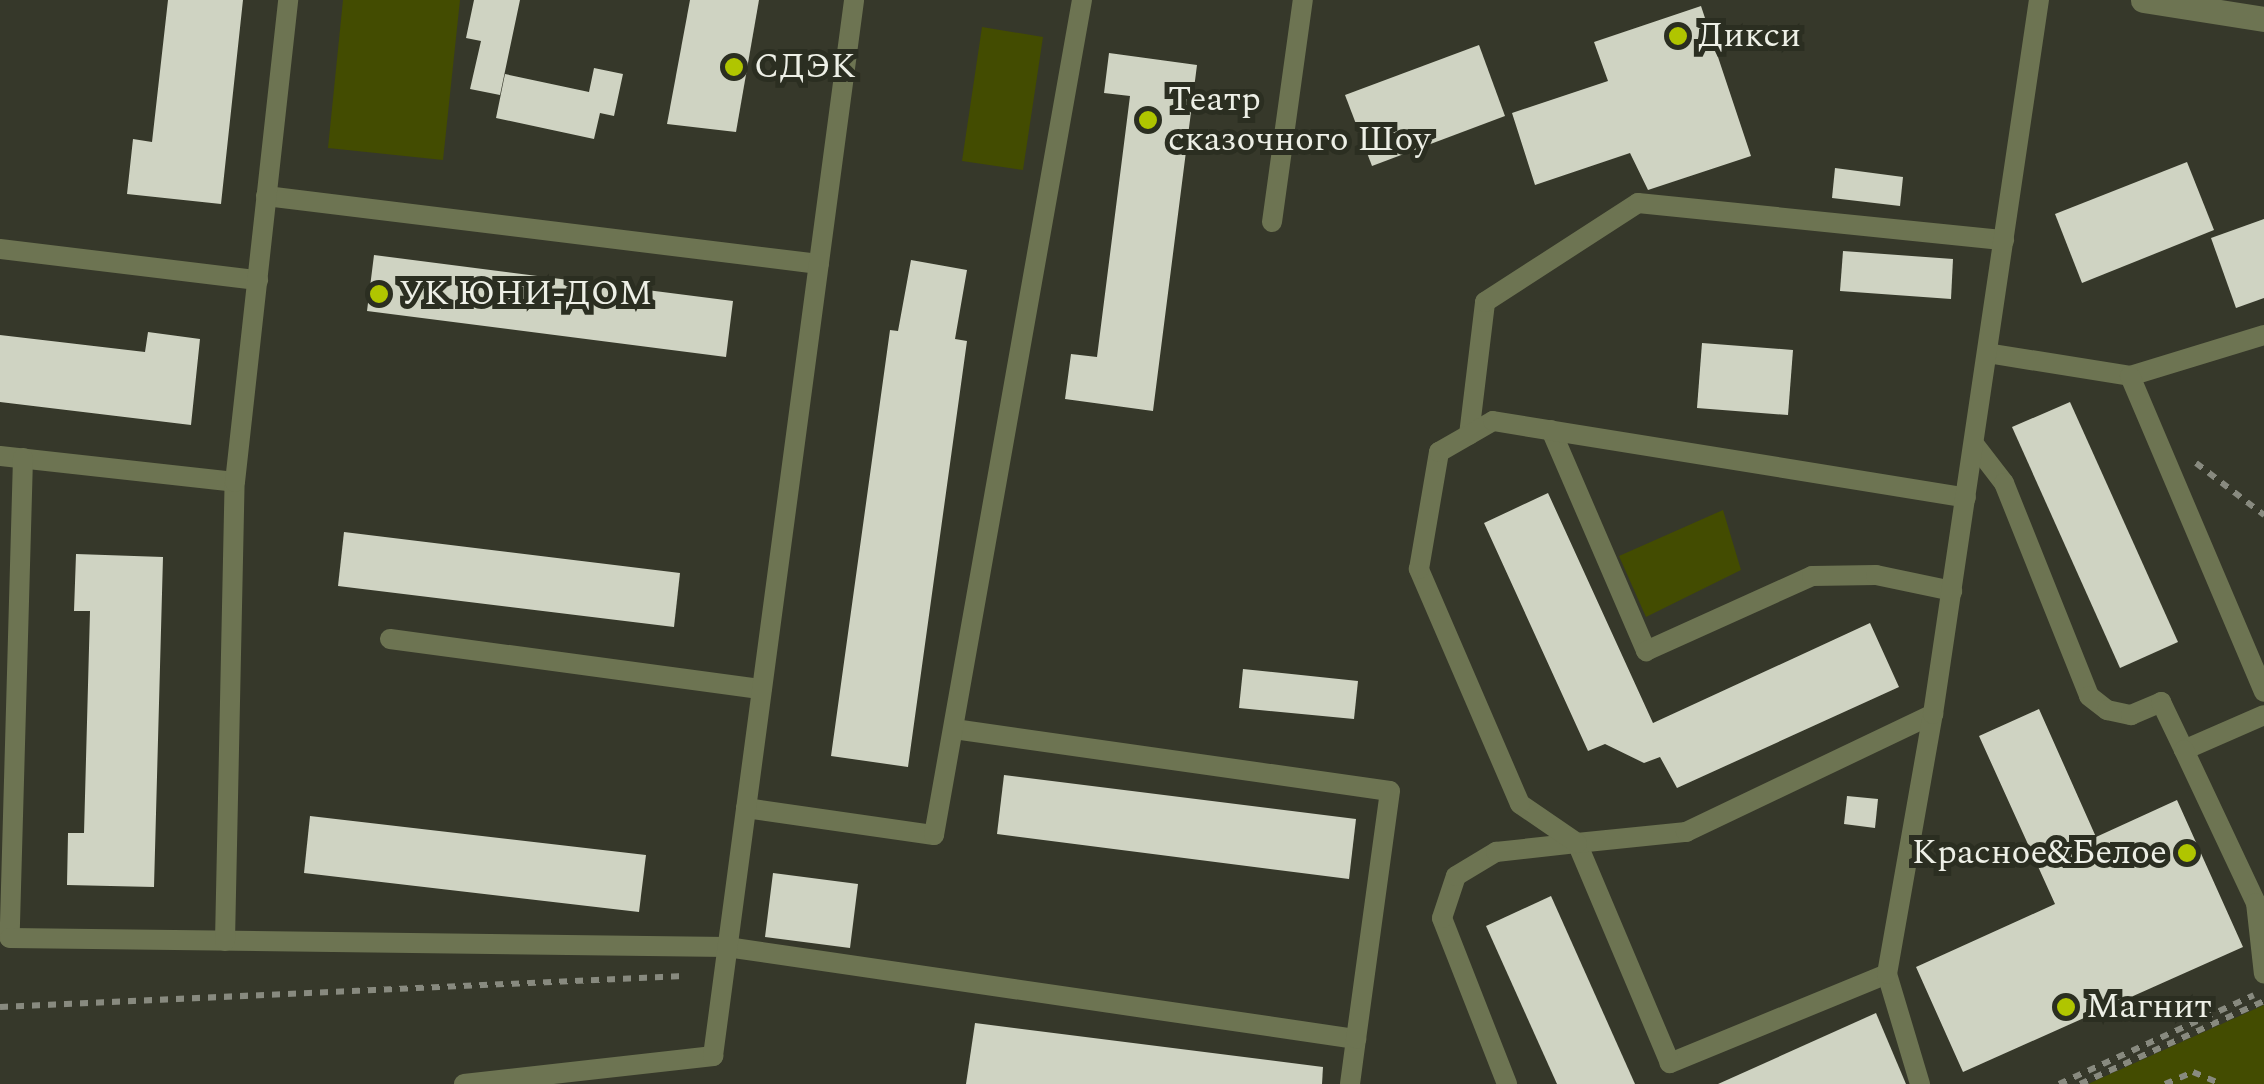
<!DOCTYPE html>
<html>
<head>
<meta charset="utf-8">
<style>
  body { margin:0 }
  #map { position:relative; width:2264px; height:1084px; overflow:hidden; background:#36382a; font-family:Spectral,serif }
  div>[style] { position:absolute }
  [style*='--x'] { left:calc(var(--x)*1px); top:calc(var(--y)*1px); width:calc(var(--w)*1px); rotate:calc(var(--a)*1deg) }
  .green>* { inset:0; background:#434c01 }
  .building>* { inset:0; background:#cfd3c2 }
  .path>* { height:6px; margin-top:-3px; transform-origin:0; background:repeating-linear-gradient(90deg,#888a7f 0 8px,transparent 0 16px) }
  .service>* { height:20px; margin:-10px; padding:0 10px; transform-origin:10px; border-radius:10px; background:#6d7452 }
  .minor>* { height:25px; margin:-12.5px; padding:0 12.5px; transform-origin:12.5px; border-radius:12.5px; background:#6d7452 }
  .dots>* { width:28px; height:28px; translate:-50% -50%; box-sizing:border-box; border:5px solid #2b2e21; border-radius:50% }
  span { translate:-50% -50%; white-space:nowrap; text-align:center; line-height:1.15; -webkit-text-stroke:10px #2b2e21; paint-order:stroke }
  .poi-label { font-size:35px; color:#edefe6 }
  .left { translate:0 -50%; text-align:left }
  .right { translate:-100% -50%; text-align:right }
</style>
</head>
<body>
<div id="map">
  <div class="green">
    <div style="clip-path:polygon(343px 0,460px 0,443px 160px,328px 148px)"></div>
    <div style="clip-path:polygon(982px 27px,1043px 37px,1023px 170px,962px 161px)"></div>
    <div style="clip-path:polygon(1723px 510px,1741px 570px,1646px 617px,1619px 556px)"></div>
    <div style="clip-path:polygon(2264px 1005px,2264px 1084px,2088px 1084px)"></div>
  </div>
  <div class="building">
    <div style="clip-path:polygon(168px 0,243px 0,221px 204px,127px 194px,133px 139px,152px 142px)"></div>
    <div style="clip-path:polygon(474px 0,520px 0,500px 95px,470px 89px,481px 41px,466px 38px)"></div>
    <div style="clip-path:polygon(690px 0,759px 0,736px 132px,667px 124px)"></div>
    <div style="clip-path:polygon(1701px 6px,1751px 156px,1648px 190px,1630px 153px,1535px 185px,1512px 113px,1608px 81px,1594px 42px)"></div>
    <div style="clip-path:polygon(1479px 45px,1505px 116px,1372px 166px,1345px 95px)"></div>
    <div style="clip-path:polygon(1109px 53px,1197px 65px,1153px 411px,1065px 399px,1071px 354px,1097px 357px,1130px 96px,1104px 93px)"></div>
    <div style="clip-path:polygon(594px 68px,623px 74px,614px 116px,600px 113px,594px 139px,496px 118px,505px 74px,589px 92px)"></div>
    <div style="clip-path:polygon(2187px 162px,2214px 230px,2082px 283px,2055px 214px)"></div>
    <div style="clip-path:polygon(1835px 168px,1903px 177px,1900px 206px,1832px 198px)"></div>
    <div style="clip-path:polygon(2264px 219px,2264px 298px,2236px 308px,2211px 238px)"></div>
    <div style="clip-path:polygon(1843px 251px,1953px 259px,1951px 299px,1840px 291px)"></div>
    <div style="clip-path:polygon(374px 255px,733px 301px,726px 357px,367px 311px)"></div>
    <div style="clip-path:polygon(911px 260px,967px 270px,955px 339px,967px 341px,908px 767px,831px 756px,890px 330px,898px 331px)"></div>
    <div style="clip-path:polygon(148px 332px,200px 339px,191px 425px,0 402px,0 335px,145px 352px)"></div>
    <div style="clip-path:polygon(1702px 343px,1793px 350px,1788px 415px,1697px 408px)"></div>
    <div style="clip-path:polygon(2070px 402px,2178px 642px,2120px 668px,2012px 427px)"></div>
    <div style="clip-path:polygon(1548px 493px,1653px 723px,1870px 623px,1899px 687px,1677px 788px,1660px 757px,1644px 763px,1605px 744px,1588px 751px,1484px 523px)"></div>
    <div style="clip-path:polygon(344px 532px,680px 573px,674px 627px,338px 586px)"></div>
    <div style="clip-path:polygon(76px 554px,163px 557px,154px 887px,67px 885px,68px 833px,84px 833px,90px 611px,74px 611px)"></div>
    <div style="clip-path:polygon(1243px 669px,1358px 681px,1354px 719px,1239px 708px)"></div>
    <div style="clip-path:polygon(2039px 709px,2096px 837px,2177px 800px,2243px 947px,1963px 1072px,1916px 967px,2055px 904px,1979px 736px)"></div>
    <div style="clip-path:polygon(1004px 775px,1356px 819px,1349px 879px,997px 834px)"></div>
    <div style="clip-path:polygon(1847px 796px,1878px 799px,1875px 828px,1844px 824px)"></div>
    <div style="clip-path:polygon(310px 816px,646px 855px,639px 912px,304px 873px)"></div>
    <div style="clip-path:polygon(773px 873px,858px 884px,850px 948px,765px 937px)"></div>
    <div style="clip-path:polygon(1551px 896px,1635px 1084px,1557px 1084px,1486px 926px)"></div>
    <div style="clip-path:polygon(1876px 1013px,1906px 1084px,1718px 1084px)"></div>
    <div style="clip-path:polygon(975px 1023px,1323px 1067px,1322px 1084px,966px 1084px)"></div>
  </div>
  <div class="path">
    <div style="--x:2196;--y:463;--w:86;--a:37.4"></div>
    <div style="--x:0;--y:1007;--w:684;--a:-2.6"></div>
    <div style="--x:2059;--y:1084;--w:214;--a:-24.5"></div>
    <div style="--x:2080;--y:1084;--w:202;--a:-24.3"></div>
    <div style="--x:2165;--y:1084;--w:30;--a:-23"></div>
    <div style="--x:2193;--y:1072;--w:30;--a:23"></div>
  </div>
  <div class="service">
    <div style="--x:266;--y:196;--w:557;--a:7.01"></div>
    <div style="--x:1272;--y:222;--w:224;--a:-82.1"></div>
    <div style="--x:0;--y:249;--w:260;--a:6.9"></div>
    <div style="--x:1987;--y:353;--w:145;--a:9.1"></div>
    <div style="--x:2130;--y:376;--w:140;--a:-17"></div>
    <div style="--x:2130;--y:376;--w:343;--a:67"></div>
    <div style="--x:1551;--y:430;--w:241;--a:66.7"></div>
    <div style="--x:1646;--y:651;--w:182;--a:-24.3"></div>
    <div style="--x:1812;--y:576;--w:64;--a:-0.9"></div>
    <div style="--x:1876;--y:575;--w:78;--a:11.9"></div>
    <div style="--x:1469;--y:435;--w:134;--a:-83.1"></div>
    <div style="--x:1485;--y:302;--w:182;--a:-32.9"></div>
    <div style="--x:1638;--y:203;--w:368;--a:5.8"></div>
    <div style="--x:1974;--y:444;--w:49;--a:52.4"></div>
    <div style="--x:2004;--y:483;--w:229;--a:68.2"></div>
    <div style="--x:2089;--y:696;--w:23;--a:38"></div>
    <div style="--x:2107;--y:710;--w:25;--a:12"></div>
    <div style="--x:2131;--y:715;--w:33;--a:-23"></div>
    <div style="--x:2161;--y:702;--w:53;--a:64.4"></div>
    <div style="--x:2184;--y:750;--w:87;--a:-23.6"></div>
    <div style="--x:0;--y:456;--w:236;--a:6.3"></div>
    <div style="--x:23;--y:458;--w:480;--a:91.6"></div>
    <div style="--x:10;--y:938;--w:717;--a:0.72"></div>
    <div style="--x:727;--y:947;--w:636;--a:8.32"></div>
    <div style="--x:1356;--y:1039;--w:45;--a:97.6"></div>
    <div style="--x:390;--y:639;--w:375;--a:7.7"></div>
    <div style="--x:954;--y:729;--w:440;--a:8.1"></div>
    <div style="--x:1390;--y:791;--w:250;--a:97.8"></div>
    <div style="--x:2184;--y:750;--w:169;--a:64.8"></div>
    <div style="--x:2256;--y:903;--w:71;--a:83.6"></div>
    <div style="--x:746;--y:808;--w:190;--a:8.2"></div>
    <div style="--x:934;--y:835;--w:848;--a:-79.95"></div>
    <div style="--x:225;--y:941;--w:459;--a:-88.8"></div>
    <div style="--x:235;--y:482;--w:485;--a:-83.7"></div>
    <div style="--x:1887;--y:974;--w:235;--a:157.7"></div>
    <div style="--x:1670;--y:1063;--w:239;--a:-112.9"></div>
    <div style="--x:1577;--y:843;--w:110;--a:-5.8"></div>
    <div style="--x:1686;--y:832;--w:274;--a:-25.5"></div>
    <div style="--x:464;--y:1084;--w:251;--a:-6.4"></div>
    <div style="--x:713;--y:1056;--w:1065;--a:-82.39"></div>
    <div style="--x:1507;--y:1084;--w:178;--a:-111.4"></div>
    <div style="--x:1442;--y:918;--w:44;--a:-71.6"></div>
    <div style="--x:1456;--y:876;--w:47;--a:-31"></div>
    <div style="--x:1496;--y:852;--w:81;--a:-6.3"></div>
    <div style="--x:1577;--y:843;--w:69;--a:-145.6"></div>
    <div style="--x:1520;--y:804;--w:256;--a:-113.3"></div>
    <div style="--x:1419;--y:569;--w:119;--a:-80.3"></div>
    <div style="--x:1439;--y:452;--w:62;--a:-29.9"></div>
    <div style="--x:1493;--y:421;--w:479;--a:9.2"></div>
    <div style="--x:1920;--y:1084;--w:115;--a:-106.7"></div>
    <div style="--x:1887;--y:974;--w:264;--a:-80"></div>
    <div style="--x:1933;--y:714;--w:722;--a:-81.56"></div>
  </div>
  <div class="minor">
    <div style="--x:2143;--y:0;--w:122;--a:8.9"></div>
  </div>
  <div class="dots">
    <div style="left:1678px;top:36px;background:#b0c500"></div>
    <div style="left:734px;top:67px;background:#b0c500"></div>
    <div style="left:1148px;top:120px;background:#b0c500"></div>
    <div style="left:379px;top:294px;background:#b0c500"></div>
    <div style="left:2187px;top:853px;background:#b0c500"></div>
    <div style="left:2066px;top:1007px;background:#b0c500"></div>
  </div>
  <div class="poi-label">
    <span class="left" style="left:1698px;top:36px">Дикси</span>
    <span class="left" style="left:754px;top:67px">СДЭК</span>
    <span class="left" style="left:1168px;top:120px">Театр<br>сказочного Шоу</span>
    <span class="left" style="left:399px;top:294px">УК ЮНИ-ДОМ</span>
    <span class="right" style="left:2167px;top:853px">Красное&amp;Белое</span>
    <span class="left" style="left:2086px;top:1007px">Магнит</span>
  </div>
</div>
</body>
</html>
